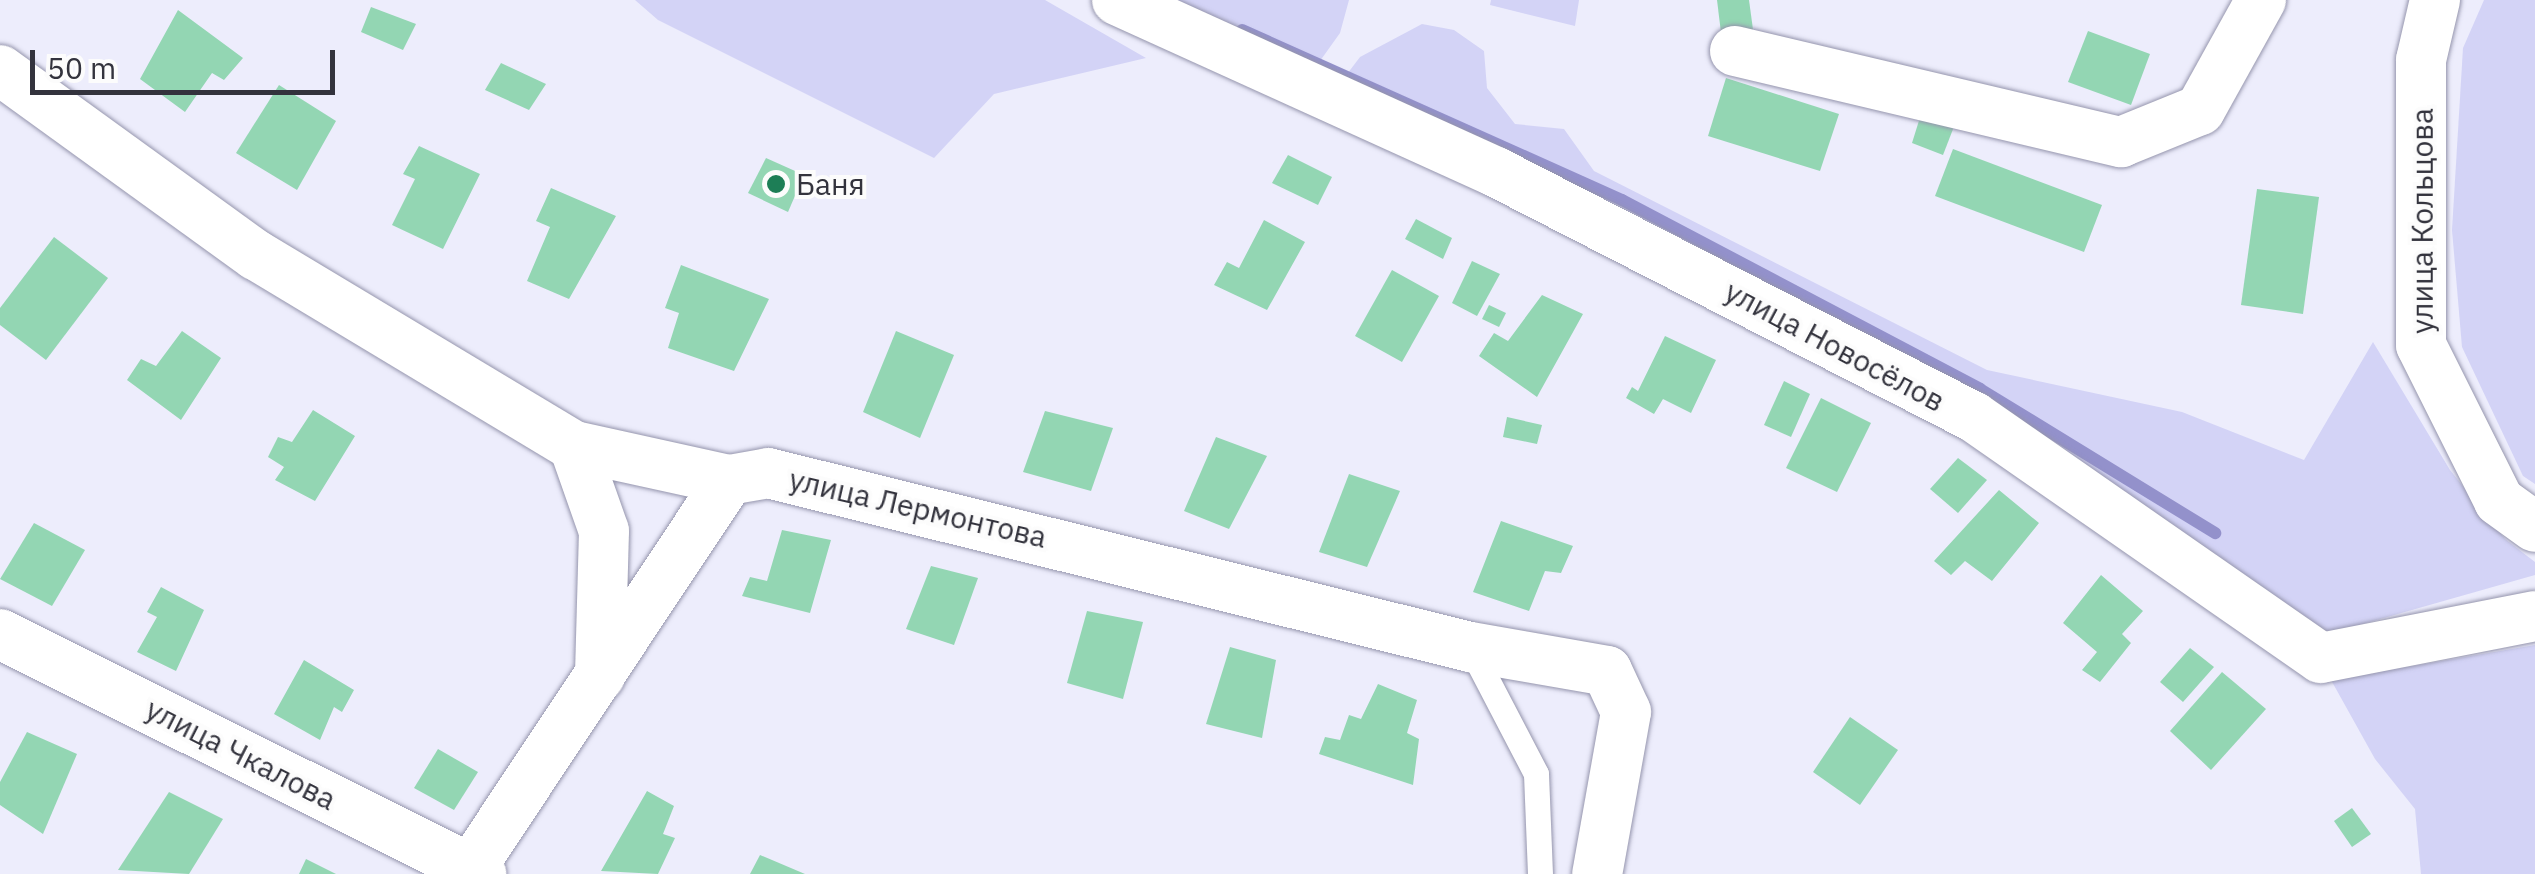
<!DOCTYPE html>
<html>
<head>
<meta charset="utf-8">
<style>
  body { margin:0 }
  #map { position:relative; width:2535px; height:874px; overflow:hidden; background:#ededfc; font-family:"IBM Plex Sans",sans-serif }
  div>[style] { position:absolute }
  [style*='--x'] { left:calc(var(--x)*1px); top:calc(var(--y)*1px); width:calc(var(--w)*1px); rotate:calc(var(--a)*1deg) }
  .green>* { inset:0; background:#d3d3f6 }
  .stream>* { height:12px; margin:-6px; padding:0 6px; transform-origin:6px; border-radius:6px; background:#9391cb }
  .building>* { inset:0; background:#93d6b3 }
  .roads { filter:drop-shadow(0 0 2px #9595ad) drop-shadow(0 0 2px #9595ad) }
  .lane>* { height:25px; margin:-12.5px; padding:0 12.5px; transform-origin:12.5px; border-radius:12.5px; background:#fff }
  .street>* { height:50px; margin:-25px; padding:0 25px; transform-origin:25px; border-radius:25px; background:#fff }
  .dots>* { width:28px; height:28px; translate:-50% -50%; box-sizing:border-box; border:5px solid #fcfcfc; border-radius:50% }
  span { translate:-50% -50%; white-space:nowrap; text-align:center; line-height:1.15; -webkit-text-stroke:8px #fcfcfc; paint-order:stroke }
  .poi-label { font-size:30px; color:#33333d }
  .left { translate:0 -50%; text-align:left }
  .street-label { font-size:30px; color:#33333d }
  .scale { position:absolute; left:30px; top:50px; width:305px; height:45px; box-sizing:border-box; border:5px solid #33333d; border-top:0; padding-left:12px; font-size:30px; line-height:35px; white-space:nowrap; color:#33333d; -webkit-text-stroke:8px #fcfcfc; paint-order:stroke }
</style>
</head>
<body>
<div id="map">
  <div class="green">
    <div style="clip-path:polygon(635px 0,1045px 0,1146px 58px,994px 94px,934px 158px,658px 20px)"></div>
    <div style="clip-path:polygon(1154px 0,1349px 0,1340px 33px,1310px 75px)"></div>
    <div style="clip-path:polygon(1491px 0,1579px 0,1575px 26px,1490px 5px)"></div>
    <div style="clip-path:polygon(2484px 0,2535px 0,2535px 484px,2523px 476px,2462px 347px,2452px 230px,2463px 48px)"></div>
    <div style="clip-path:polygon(1422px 24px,1454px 30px,1484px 51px,1487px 88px,1515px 124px,1564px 129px,1594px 171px,1987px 370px,2182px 412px,2304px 460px,2373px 342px,2450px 470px,2505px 539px,2535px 562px,2535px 575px,2317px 637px,2181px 547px,1335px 90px,1360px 57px)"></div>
    <div style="clip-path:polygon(2535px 645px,2535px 874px,2421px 874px,2415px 809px,2375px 759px,2331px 680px)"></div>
  </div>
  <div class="stream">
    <div style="--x:1242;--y:30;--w:416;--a:24.1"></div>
    <div style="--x:1622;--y:200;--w:405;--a:27.8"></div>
    <div style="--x:1980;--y:389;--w:276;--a:31.5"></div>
  </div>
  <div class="building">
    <div style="clip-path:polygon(1717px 0,1749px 0,1754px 37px,1722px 41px)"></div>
    <div style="clip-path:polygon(371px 7px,416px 24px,403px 50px,361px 32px)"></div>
    <div style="clip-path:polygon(178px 10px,243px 58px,224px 80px,212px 73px,185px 112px,140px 79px)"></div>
    <div style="clip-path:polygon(2088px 31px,2150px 54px,2131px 105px,2068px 82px)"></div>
    <div style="clip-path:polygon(501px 63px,546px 84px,529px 110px,485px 90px)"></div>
    <div style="clip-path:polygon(1726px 78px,1839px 114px,1820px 171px,1708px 136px)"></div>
    <div style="clip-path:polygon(279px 85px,336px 121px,297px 190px,236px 153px)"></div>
    <div style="clip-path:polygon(1922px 111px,1955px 124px,1943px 155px,1912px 143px)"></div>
    <div style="clip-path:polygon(419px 146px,480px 174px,443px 249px,392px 225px,415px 179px,403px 174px)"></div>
    <div style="clip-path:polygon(1953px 149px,2102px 205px,2084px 252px,1935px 196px)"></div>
    <div style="clip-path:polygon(1288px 155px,1332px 177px,1318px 205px,1272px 183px)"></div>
    <div style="clip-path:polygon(766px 158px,804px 175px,788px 212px,748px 193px)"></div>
    <div style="clip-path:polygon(551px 188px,616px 216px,569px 299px,527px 281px,550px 227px,536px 221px)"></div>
    <div style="clip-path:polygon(2257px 189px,2319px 197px,2303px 314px,2241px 305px)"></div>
    <div style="clip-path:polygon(1416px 219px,1452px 238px,1443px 259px,1405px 239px)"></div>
    <div style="clip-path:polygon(1264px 220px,1305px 242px,1267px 310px,1214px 285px,1227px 262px,1239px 268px)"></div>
    <div style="clip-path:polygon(54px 237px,108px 278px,46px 360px,0 325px,0 308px)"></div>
    <div style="clip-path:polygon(1472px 261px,1500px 274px,1477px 316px,1452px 303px)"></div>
    <div style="clip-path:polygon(681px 265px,769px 299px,734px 371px,668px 348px,679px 313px,665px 308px)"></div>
    <div style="clip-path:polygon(1392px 270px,1439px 296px,1402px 362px,1355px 336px)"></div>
    <div style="clip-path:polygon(1542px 295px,1583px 314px,1537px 397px,1479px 356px,1494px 333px,1508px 341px)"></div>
    <div style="clip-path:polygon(1489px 305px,1506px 313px,1499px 327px,1482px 319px)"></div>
    <div style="clip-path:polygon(182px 331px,221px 358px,181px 420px,127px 380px,141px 359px,156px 366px)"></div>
    <div style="clip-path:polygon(896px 331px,954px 355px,920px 438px,863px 412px)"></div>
    <div style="clip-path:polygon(1665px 336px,1716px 360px,1691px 413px,1663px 399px,1654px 414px,1626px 398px,1632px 387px,1638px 391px)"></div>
    <div style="clip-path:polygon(1784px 381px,1810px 394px,1791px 437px,1764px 425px)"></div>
    <div style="clip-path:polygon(1821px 398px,1871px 423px,1837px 492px,1786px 468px)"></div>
    <div style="clip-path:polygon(313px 410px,355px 436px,315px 501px,275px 480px,284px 467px,268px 457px,278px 437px,292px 442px)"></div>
    <div style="clip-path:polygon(1045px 411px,1113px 428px,1091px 491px,1023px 472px)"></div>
    <div style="clip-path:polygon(1507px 417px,1542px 425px,1537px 444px,1503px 437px)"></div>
    <div style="clip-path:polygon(1216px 437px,1267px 456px,1229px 529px,1184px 511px)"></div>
    <div style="clip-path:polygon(1958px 458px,1987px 480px,1958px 513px,1930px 489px)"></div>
    <div style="clip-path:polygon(1349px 474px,1400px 491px,1367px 567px,1319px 552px)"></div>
    <div style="clip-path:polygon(1999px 490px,2039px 523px,1992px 581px,1965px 561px,1951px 575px,1934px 561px)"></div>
    <div style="clip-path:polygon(1501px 521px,1573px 546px,1561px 573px,1545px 571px,1529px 611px,1473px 592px)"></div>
    <div style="clip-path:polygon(34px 523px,85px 550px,52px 606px,0 579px)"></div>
    <div style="clip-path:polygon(782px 530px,831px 540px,810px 613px,742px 596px,750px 577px,767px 581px)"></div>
    <div style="clip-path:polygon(931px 566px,978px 578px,954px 645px,906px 629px)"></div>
    <div style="clip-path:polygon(2101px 575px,2143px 611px,2122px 634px,2131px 643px,2100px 682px,2082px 670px,2097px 652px,2063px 623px)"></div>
    <div style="clip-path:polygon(161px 587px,204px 610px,176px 671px,137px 652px,157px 617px,147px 612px)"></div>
    <div style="clip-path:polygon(1087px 611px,1143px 622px,1123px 699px,1067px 683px)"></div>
    <div style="clip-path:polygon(1230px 647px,1276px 660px,1262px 738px,1206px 724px)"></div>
    <div style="clip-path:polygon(2190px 648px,2214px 667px,2183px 702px,2160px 682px)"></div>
    <div style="clip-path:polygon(304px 660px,354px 690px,342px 712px,334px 707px,320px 740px,274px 714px)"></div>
    <div style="clip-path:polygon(2222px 672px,2266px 709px,2211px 770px,2170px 731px)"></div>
    <div style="clip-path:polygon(1378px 684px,1417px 700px,1407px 733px,1419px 739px,1413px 785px,1319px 754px,1325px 737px,1340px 740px,1349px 715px,1361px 719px)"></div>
    <div style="clip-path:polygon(1850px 717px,1898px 750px,1860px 805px,1813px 772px)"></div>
    <div style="clip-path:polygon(27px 732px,77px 754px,43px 834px,0 805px,0 782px)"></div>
    <div style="clip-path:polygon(438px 749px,478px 772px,454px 810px,414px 788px)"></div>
    <div style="clip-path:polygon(647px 791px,674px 806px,663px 834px,675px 838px,658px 874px,601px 871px)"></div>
    <div style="clip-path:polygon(169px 792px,223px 819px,189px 874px,118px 870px)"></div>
    <div style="clip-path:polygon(2352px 808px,2371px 834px,2352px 847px,2334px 821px)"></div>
    <div style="clip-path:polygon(760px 855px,805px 874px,750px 874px)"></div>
    <div style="clip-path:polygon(306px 859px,336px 874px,299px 874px)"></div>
  </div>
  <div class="roads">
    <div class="lane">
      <div style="--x:1470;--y:647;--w:143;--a:62.5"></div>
      <div style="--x:1536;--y:774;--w:100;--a:87.7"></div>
    </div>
    <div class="street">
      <div style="--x:1117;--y:0;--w:416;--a:24.4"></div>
      <div style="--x:1496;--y:172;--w:537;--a:27.14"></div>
      <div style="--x:1974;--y:417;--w:422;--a:34.8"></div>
      <div style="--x:2321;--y:658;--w:218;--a:-11.1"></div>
      <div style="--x:2435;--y:0;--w:62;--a:103.1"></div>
      <div style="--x:2421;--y:60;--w:285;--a:90"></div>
      <div style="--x:2421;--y:345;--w:174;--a:63.4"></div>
      <div style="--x:2499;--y:501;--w:44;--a:35.8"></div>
      <div style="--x:1735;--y:51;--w:397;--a:13.3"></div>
      <div style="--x:2121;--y:142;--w:85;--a:-22.1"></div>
      <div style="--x:2200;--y:110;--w:126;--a:-61"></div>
      <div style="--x:0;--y:70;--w:316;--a:35.9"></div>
      <div style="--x:256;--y:255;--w:371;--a:31"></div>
      <div style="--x:574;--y:446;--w:159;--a:12.4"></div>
      <div style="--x:729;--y:480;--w:40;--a:-10"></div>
      <div style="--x:768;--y:473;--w:723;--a:13.92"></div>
      <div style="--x:1470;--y:647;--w:139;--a:9.9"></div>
      <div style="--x:1607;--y:671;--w:45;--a:65.1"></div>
      <div style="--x:1626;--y:712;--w:165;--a:100.1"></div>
      <div style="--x:574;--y:446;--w:90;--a:70.6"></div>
      <div style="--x:604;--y:531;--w:145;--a:91.6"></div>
      <div style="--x:0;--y:634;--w:538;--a:26.52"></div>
      <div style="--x:467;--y:874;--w:473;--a:-56.4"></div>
    </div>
  </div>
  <div class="dots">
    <div style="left:776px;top:184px;background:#1d7e56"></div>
  </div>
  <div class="poi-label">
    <span class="left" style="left:796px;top:184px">Баня</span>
  </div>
  <div class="street-label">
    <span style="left:2422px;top:221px;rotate:-90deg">улица Кольцова</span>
    <span style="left:1835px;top:346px;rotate:28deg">улица Новосёлов</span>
    <span style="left:918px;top:508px;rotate:13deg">улица Лермонтова</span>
    <span style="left:241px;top:754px;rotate:27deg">улица Чкалова</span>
  </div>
  <div class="scale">50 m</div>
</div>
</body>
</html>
